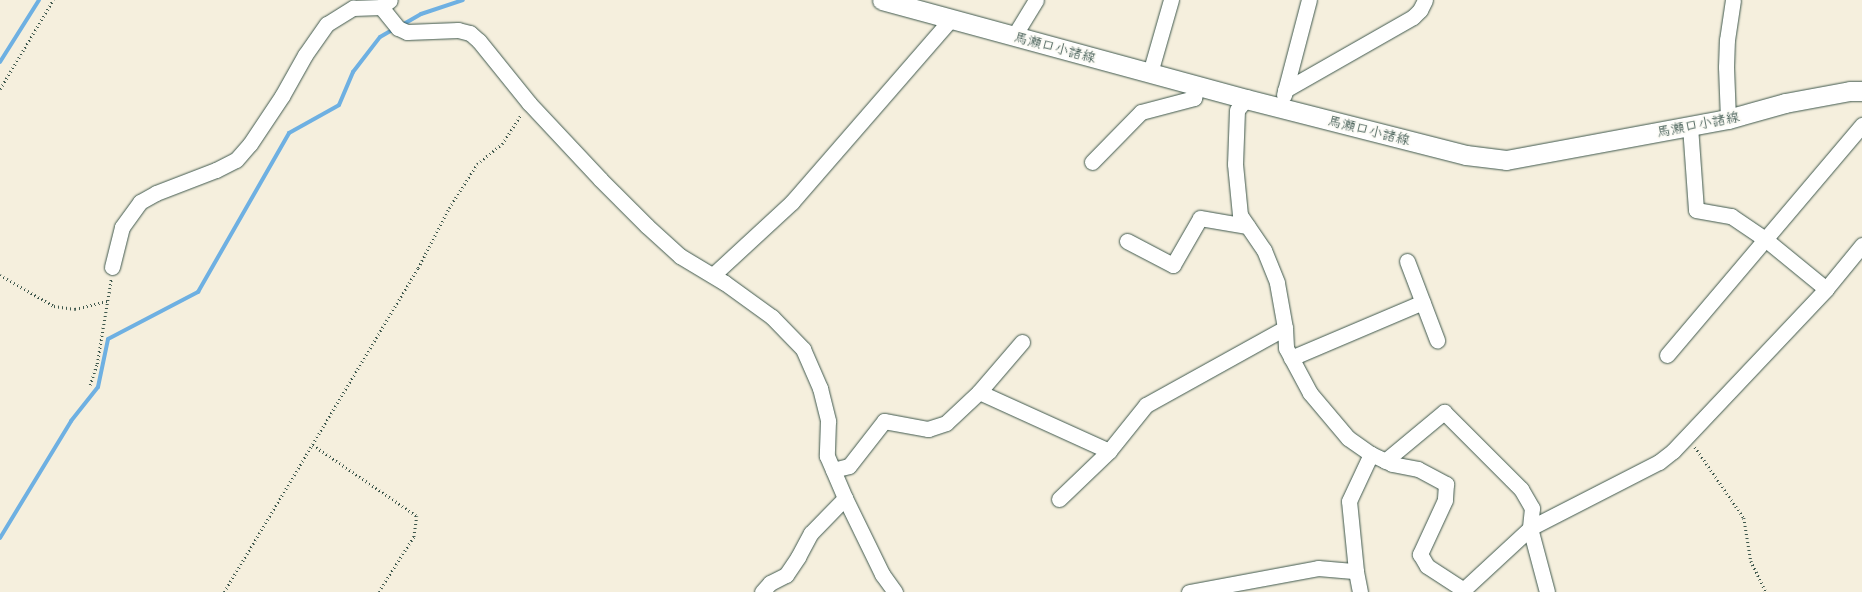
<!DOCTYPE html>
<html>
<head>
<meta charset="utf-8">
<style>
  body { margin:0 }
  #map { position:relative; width:1862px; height:592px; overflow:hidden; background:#f5efdd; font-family:"Patrick Hand","Klee One",sans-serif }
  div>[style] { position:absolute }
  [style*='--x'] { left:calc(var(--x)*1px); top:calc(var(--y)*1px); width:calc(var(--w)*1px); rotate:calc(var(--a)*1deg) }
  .stream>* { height:4px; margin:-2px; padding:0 2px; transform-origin:2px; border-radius:2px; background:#6eb0e2 }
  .path>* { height:2.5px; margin-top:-1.25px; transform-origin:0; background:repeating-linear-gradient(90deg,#3f584d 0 1px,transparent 0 4px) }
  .roads { filter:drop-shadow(0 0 1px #3f584d) drop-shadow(0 0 1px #3f584d) }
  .minor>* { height:15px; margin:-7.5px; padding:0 7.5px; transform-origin:7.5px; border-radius:7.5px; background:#fff }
  .major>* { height:19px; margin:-9.5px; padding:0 9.5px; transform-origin:9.5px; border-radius:9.5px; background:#fff }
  span { translate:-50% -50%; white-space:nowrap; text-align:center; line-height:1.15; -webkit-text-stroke:4px #fdfcf7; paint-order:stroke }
  .street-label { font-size:14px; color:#1f3d34 }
</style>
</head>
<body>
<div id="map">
  <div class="stream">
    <div style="--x:402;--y:25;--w:22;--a:-30"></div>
    <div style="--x:421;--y:14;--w:44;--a:-18.4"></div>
    <div style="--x:0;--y:62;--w:73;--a:-57.8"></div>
    <div style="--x:0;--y:538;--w:137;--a:-58.7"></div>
    <div style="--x:71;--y:421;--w:43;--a:-51.5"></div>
    <div style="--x:98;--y:387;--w:49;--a:-78.2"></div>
    <div style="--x:108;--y:339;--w:102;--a:-27.6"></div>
    <div style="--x:198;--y:292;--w:183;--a:-60.2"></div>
    <div style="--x:289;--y:133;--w:57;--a:-29.2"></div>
    <div style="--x:339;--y:105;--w:36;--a:-67"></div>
    <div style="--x:353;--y:72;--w:44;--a:-52.4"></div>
    <div style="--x:380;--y:37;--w:16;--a:-30"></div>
  </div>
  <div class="path">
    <div style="--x:0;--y:89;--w:104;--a:-59.2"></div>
    <div style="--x:0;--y:275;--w:62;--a:29.9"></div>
    <div style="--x:54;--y:306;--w:21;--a:8"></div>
    <div style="--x:75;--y:309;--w:33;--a:-14"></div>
    <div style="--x:90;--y:385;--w:22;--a:-72"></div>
    <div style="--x:97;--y:364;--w:86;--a:-80.6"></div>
    <div style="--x:313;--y:445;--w:126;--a:34.3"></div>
    <div style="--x:417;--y:516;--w:21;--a:98"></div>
    <div style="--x:414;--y:537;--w:65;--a:122.5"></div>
    <div style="--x:1695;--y:447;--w:86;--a:55.4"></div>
    <div style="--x:1744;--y:518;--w:44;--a:80.8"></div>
    <div style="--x:1751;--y:561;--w:34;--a:64"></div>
    <div style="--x:224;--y:592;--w:378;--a:-59.1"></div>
    <div style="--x:418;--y:268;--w:68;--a:-62.7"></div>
    <div style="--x:449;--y:208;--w:52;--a:-57.5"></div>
    <div style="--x:477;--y:164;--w:32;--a:-39"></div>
    <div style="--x:502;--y:144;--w:35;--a:-57"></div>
  </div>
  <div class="roads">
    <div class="minor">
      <div style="--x:381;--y:7;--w:27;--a:51"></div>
      <div style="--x:398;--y:28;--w:10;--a:24"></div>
      <div style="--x:407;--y:32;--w:51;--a:-2.2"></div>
      <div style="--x:458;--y:30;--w:12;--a:14"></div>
      <div style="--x:470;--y:33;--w:12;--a:42"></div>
      <div style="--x:479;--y:41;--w:80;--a:51.1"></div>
      <div style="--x:529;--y:103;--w:104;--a:46.9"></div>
      <div style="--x:600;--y:179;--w:66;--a:45"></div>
      <div style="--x:647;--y:226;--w:45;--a:42.3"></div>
      <div style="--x:680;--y:256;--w:52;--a:31"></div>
      <div style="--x:725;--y:283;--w:58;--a:35.9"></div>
      <div style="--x:772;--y:317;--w:45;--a:45.9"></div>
      <div style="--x:803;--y:349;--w:43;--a:66.4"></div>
      <div style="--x:820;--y:388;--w:34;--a:76"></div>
      <div style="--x:828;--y:421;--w:35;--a:92"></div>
      <div style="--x:827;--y:456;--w:46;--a:66.8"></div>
      <div style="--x:845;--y:498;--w:85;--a:64"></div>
      <div style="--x:882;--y:574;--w:22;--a:54"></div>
      <div style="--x:1014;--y:36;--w:42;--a:-58.6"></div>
      <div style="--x:1150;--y:73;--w:76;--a:-74"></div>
      <div style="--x:1285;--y:90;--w:147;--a:-29.7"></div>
      <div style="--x:1413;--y:17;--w:10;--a:-45"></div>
      <div style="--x:1420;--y:10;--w:11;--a:-63"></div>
      <div style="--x:1284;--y:95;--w:98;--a:-75.3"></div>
      <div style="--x:1246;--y:99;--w:14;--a:129"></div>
      <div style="--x:1237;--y:110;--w:54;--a:92.1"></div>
      <div style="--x:1235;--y:164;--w:51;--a:84.4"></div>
      <div style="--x:1240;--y:215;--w:42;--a:55.6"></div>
      <div style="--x:1264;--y:250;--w:35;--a:68"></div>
      <div style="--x:1277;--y:283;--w:46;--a:79.9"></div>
      <div style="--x:1285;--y:328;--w:20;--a:87"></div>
      <div style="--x:1286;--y:348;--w:51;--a:61.9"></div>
      <div style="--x:1310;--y:393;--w:59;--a:49.8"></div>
      <div style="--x:1348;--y:438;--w:28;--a:35"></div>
      <div style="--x:1371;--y:454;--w:23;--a:25"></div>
      <div style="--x:1392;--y:464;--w:26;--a:11"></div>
      <div style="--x:1418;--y:469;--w:32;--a:28"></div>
      <div style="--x:1446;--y:484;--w:16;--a:94"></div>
      <div style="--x:1445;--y:500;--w:60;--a:114.8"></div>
      <div style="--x:1420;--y:554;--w:14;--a:60"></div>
      <div style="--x:1427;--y:566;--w:44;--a:33"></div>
      <div style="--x:1728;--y:119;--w:52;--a:-92.2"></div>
      <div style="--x:1726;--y:67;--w:27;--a:-88"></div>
      <div style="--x:1727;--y:40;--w:40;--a:-81.5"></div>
      <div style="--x:1690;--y:126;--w:84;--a:85.9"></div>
      <div style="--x:1696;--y:210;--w:36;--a:10"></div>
      <div style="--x:1731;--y:216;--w:41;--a:34.1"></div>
      <div style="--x:1765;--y:239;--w:79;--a:39.3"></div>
      <div style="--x:1092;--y:162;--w:70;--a:-45.6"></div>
      <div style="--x:1141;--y:112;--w:55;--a:-14.8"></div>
      <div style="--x:1194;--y:98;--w:12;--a:-76"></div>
      <div style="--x:1127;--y:241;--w:52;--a:27.6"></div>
      <div style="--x:1173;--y:265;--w:54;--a:-60.1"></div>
      <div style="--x:1200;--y:218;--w:48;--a:9.7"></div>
      <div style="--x:1407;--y:261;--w:85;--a:69.2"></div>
      <div style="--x:112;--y:267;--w:41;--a:-76"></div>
      <div style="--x:122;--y:227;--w:31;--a:-54"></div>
      <div style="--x:140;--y:202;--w:18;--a:-29"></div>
      <div style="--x:156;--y:193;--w:64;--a:-21"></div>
      <div style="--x:216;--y:170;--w:22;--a:-27"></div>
      <div style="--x:236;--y:160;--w:21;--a:-49"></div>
      <div style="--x:250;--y:144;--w:58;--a:-56.3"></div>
      <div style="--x:282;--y:96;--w:47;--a:-60.7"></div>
      <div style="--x:305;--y:55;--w:38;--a:-55"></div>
      <div style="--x:327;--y:24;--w:31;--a:-32"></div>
      <div style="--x:353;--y:8;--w:28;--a:-2"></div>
      <div style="--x:381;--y:7;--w:11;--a:-38"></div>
      <div style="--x:713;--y:275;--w:108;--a:-42.7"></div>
      <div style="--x:792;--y:202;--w:242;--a:-49"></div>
      <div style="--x:1667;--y:355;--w:302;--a:-49.7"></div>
      <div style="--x:1291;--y:358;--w:143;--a:-23"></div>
      <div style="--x:979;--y:392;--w:66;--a:-49.3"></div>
      <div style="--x:1385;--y:461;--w:77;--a:-39.7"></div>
      <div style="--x:1444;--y:412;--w:109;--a:45"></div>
      <div style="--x:1521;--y:489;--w:22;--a:60"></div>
      <div style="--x:1532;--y:508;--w:20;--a:96"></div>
      <div style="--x:1530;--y:528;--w:66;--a:75.1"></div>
      <div style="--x:833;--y:470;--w:16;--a:-14"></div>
      <div style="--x:849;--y:466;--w:57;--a:-52.1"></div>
      <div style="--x:884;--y:421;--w:45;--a:10.3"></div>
      <div style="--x:928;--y:429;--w:19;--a:-18"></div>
      <div style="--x:946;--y:423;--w:45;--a:-43.2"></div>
      <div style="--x:979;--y:392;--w:143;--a:24.4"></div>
      <div style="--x:1059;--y:499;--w:69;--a:-43.8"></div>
      <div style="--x:1109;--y:451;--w:59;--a:-51.2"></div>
      <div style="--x:1146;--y:405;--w:159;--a:-29"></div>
      <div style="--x:762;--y:592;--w:12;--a:-48"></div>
      <div style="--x:770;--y:583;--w:18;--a:-27"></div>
      <div style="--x:786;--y:575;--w:22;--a:-56"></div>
      <div style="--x:798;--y:557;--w:27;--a:-62"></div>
      <div style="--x:811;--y:533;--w:49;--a:-45.8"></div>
      <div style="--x:1189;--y:592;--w:131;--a:-10.5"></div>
      <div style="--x:1318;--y:568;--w:38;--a:5"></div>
      <div style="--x:1360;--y:592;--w:21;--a:-101"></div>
      <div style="--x:1356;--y:571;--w:70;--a:-95.7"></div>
      <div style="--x:1349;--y:501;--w:52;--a:-64.9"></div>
      <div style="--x:1461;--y:592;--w:94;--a:-42.8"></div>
      <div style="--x:1530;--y:528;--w:145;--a:-27.1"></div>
      <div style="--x:1659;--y:462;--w:18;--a:-38"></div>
      <div style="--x:1673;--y:451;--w:223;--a:-46.6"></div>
      <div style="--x:1826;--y:289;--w:57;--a:-50.7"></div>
    </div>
    <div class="major">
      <div style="--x:882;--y:0;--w:377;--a:15.2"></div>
      <div style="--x:1246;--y:99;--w:227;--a:14.3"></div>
      <div style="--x:1466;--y:155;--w:40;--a:7.1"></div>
      <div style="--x:1506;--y:160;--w:226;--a:-10.5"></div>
      <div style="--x:1728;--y:119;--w:59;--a:-15.7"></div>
      <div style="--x:1785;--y:103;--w:66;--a:-10.5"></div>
      <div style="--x:1850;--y:91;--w:12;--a:0"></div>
    </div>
  </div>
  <div class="street-label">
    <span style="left:1055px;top:47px;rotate:15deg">馬瀬口小諸線</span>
    <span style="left:1698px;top:124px;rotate:-11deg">馬瀬口小諸線</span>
    <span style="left:1369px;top:130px;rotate:14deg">馬瀬口小諸線</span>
  </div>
</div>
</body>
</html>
